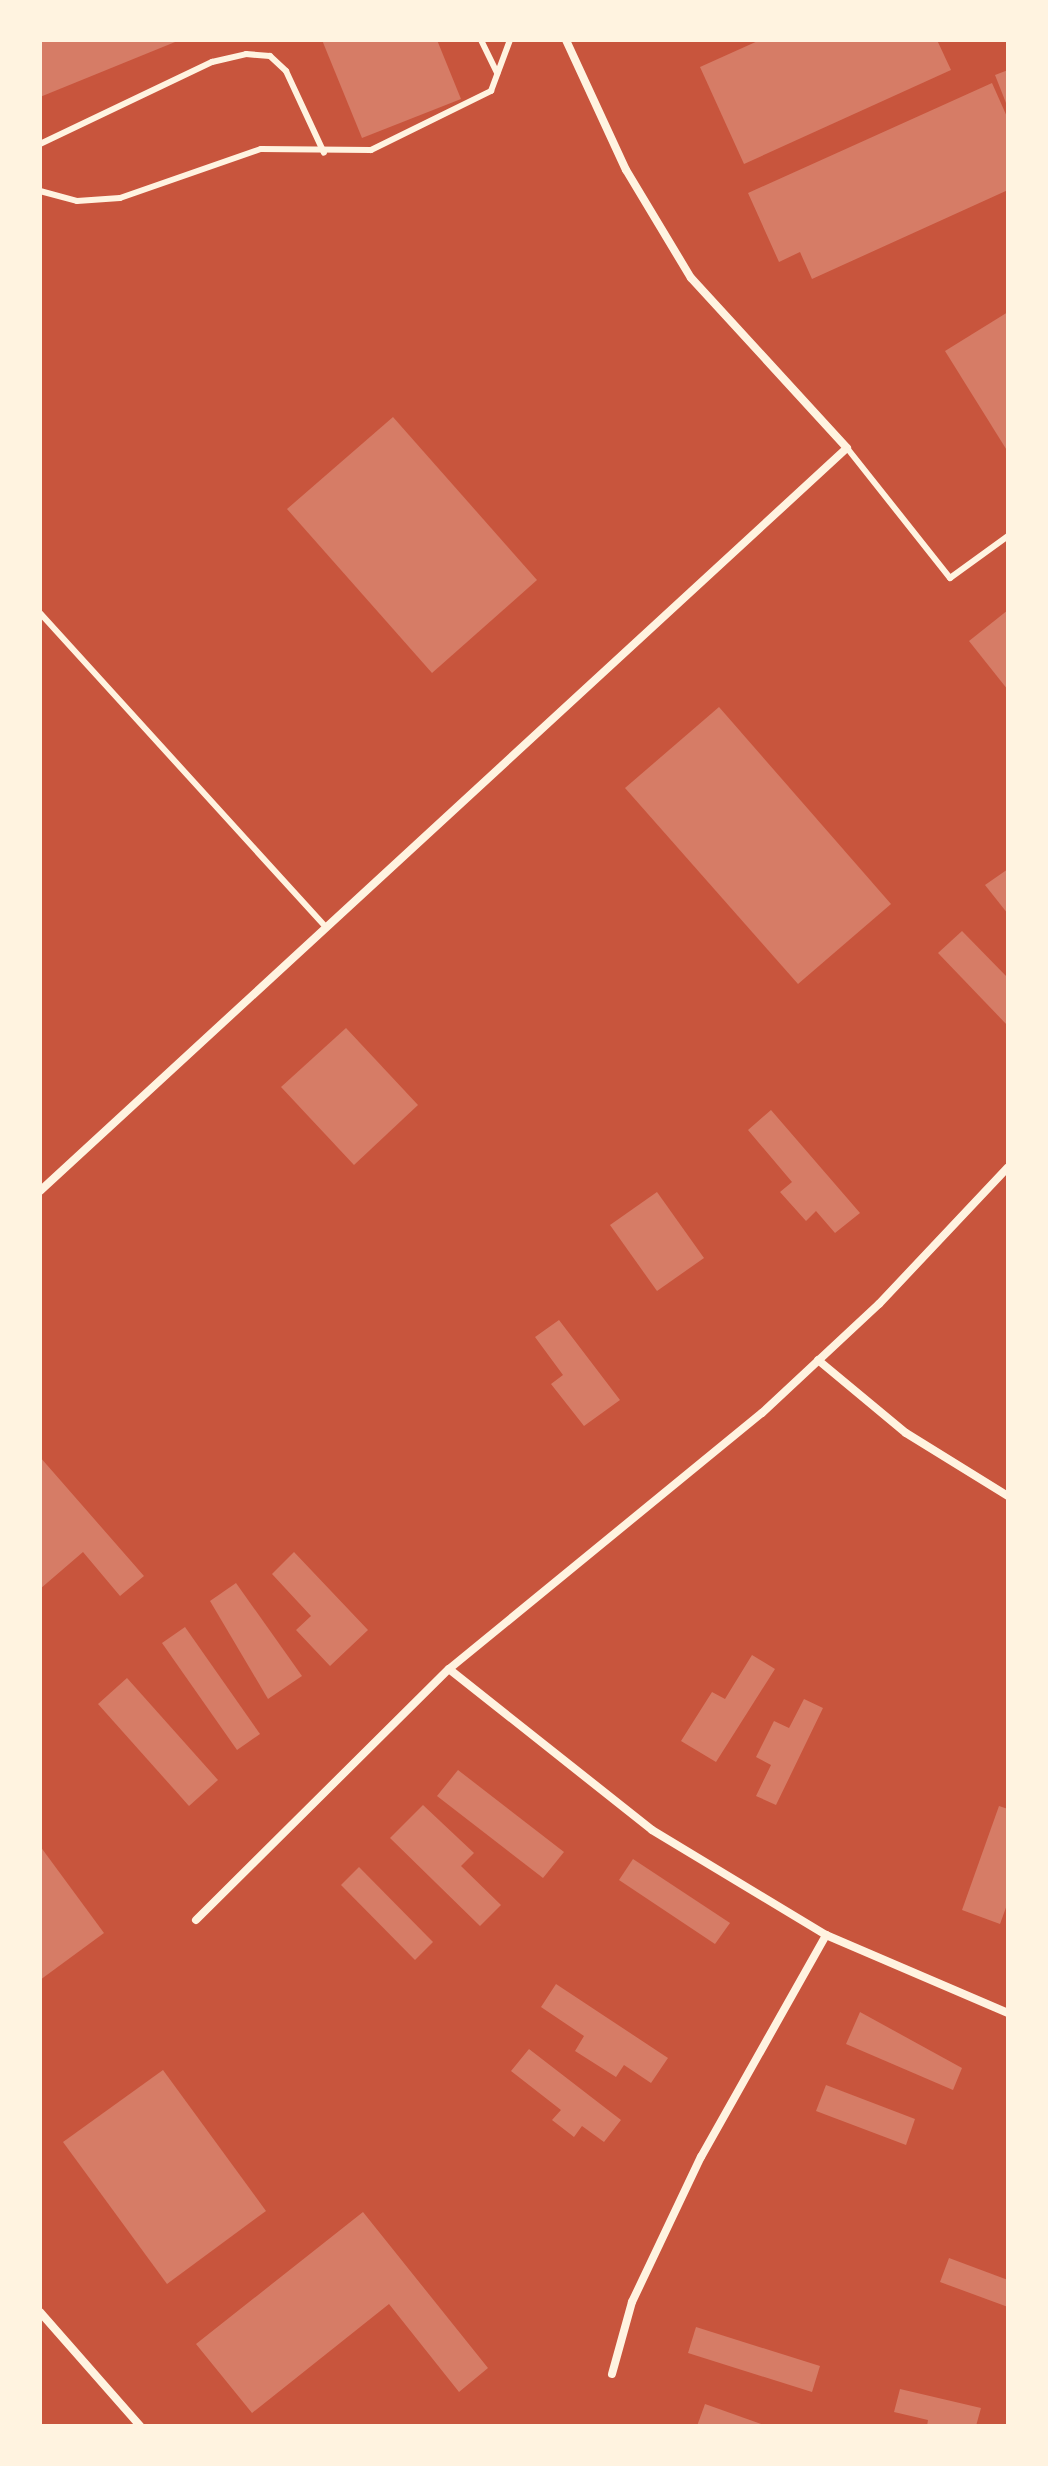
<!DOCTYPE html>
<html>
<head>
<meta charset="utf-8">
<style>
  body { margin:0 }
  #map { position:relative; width:1048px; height:2466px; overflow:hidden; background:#c8553d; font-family:Inter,sans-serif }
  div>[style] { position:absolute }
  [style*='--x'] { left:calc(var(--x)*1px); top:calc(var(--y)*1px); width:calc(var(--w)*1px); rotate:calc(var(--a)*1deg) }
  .building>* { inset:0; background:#d67c66 }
  .service>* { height:6px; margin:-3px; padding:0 3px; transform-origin:3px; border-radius:3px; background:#fff3e0 }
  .minor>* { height:8px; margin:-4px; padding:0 4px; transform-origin:4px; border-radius:4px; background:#fff3e0 }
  span { translate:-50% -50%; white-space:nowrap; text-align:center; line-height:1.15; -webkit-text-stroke:6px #fff3e0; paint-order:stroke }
  .frame { position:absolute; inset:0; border:42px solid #fff3e0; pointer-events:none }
</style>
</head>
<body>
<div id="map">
  <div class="building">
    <div style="clip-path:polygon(40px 40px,180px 40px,40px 97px)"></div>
    <div style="clip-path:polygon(322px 40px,437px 40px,461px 99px,362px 138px)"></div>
    <div style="clip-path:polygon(760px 40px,937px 40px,951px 70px,744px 164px,700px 67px)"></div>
    <div style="clip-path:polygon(1008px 70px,1008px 108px,995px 75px)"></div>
    <div style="clip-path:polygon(992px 83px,1008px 119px,1008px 190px,812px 279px,800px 252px,779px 262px,748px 193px)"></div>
    <div style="clip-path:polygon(1008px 312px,1008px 452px,945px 351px)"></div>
    <div style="clip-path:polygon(393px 417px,537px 580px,432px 673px,287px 509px)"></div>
    <div style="clip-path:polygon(1008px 610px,1008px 690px,969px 641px)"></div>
    <div style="clip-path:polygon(719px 707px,891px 904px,798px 984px,625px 788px)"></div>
    <div style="clip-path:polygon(1008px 869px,1008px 914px,985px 885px)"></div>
    <div style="clip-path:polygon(962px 931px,1008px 978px,1008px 1026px,938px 953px)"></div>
    <div style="clip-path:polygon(346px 1028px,418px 1105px,354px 1165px,281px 1087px)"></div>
    <div style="clip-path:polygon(771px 1110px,860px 1213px,835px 1233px,816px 1211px,806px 1221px,780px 1192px,792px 1182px,748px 1130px)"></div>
    <div style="clip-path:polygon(657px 1192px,704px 1258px,657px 1291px,610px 1225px)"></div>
    <div style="clip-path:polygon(559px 1320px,620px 1400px,584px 1426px,551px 1384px,563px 1375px,535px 1337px)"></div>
    <div style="clip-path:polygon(40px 1457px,144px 1576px,120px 1596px,83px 1552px,40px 1589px)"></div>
    <div style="clip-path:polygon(294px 1552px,368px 1630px,330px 1666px,296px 1630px,311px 1616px,272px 1574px)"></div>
    <div style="clip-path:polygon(236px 1583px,302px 1676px,268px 1699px,210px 1601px)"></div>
    <div style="clip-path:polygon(185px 1627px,260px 1734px,237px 1750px,162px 1643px)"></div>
    <div style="clip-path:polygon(752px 1655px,775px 1669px,716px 1762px,681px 1741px,712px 1692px,725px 1699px)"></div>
    <div style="clip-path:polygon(127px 1678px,218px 1780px,189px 1806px,98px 1704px)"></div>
    <div style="clip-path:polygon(804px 1699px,823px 1708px,776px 1805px,756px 1796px,771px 1765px,756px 1757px,774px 1721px,789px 1728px)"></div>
    <div style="clip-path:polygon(458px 1770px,564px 1852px,543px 1878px,437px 1796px)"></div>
    <div style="clip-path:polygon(423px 1805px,474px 1853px,461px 1866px,501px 1905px,480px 1926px,390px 1838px)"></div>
    <div style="clip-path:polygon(999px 1806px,1008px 1809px,1008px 1902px,1000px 1924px,962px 1910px)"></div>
    <div style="clip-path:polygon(40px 1846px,104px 1933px,40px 1980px)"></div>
    <div style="clip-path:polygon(633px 1859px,730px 1923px,715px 1944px,619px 1880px)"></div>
    <div style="clip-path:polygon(359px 1867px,433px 1942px,415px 1960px,341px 1885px)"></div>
    <div style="clip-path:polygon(556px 1984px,668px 2058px,651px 2083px,624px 2065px,616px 2077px,575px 2051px,584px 2036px,541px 2007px)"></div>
    <div style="clip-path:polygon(860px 2012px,962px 2068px,953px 2090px,846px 2044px)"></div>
    <div style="clip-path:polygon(529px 2049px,621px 2120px,604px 2142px,582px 2126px,574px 2137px,552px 2120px,561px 2110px,511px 2071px)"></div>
    <div style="clip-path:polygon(163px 2070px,266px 2211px,167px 2284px,63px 2142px)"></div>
    <div style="clip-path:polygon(826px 2085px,915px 2119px,906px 2145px,816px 2111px)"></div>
    <div style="clip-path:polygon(363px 2212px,488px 2368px,459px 2392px,389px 2304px,252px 2413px,196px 2344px)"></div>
    <div style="clip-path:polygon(949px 2258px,1008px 2280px,1008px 2307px,940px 2282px)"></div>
    <div style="clip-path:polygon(696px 2327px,820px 2366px,812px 2392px,688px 2353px)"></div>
    <div style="clip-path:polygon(900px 2389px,981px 2408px,976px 2426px,927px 2426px,928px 2420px,894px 2412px)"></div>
    <div style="clip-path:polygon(705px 2404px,767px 2426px,697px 2426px)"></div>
  </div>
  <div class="service">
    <div style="--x:481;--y:40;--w:37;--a:64"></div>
    <div style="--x:40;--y:144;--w:191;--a:-25.5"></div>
    <div style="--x:212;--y:62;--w:35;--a:-13"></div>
    <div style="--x:246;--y:54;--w:24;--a:5"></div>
    <div style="--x:270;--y:56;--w:22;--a:43"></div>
    <div style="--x:286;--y:71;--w:90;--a:65.1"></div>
    <div style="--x:40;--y:191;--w:38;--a:15"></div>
    <div style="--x:77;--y:201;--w:43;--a:-4"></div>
    <div style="--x:120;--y:198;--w:149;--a:-19.2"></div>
    <div style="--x:261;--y:149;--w:110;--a:0.5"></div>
    <div style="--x:371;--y:150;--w:134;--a:-26.2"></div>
    <div style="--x:491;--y:91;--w:54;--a:-69.6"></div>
    <div style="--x:847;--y:448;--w:166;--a:51.6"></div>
    <div style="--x:950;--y:578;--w:72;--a:-35.9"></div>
    <div style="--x:40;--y:613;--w:425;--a:47.7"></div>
  </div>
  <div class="minor">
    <div style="--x:40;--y:1191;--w:1097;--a:-42.64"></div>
    <div style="--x:847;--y:448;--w:231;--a:-132.5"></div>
    <div style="--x:691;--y:278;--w:126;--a:-121"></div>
    <div style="--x:626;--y:170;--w:143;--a:-114.8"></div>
    <div style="--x:818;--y:1360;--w:114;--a:39.7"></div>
    <div style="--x:906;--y:1433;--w:120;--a:31.7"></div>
    <div style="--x:449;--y:1669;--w:259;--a:38.4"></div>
    <div style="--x:652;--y:1830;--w:203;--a:31.1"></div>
    <div style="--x:826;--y:1935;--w:198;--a:23.2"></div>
    <div style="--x:196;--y:1920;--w:356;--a:-44.8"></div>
    <div style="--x:449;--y:1669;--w:404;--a:-39.3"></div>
    <div style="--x:762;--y:1413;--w:160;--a:-43"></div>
    <div style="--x:879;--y:1304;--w:188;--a:-46.7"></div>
    <div style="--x:40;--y:2312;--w:152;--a:48.7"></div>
    <div style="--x:612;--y:2374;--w:75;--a:-74.5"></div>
    <div style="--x:632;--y:2302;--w:161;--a:-64.6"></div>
    <div style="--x:701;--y:2157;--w:255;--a:-60.6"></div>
  </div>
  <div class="frame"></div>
</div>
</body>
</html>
